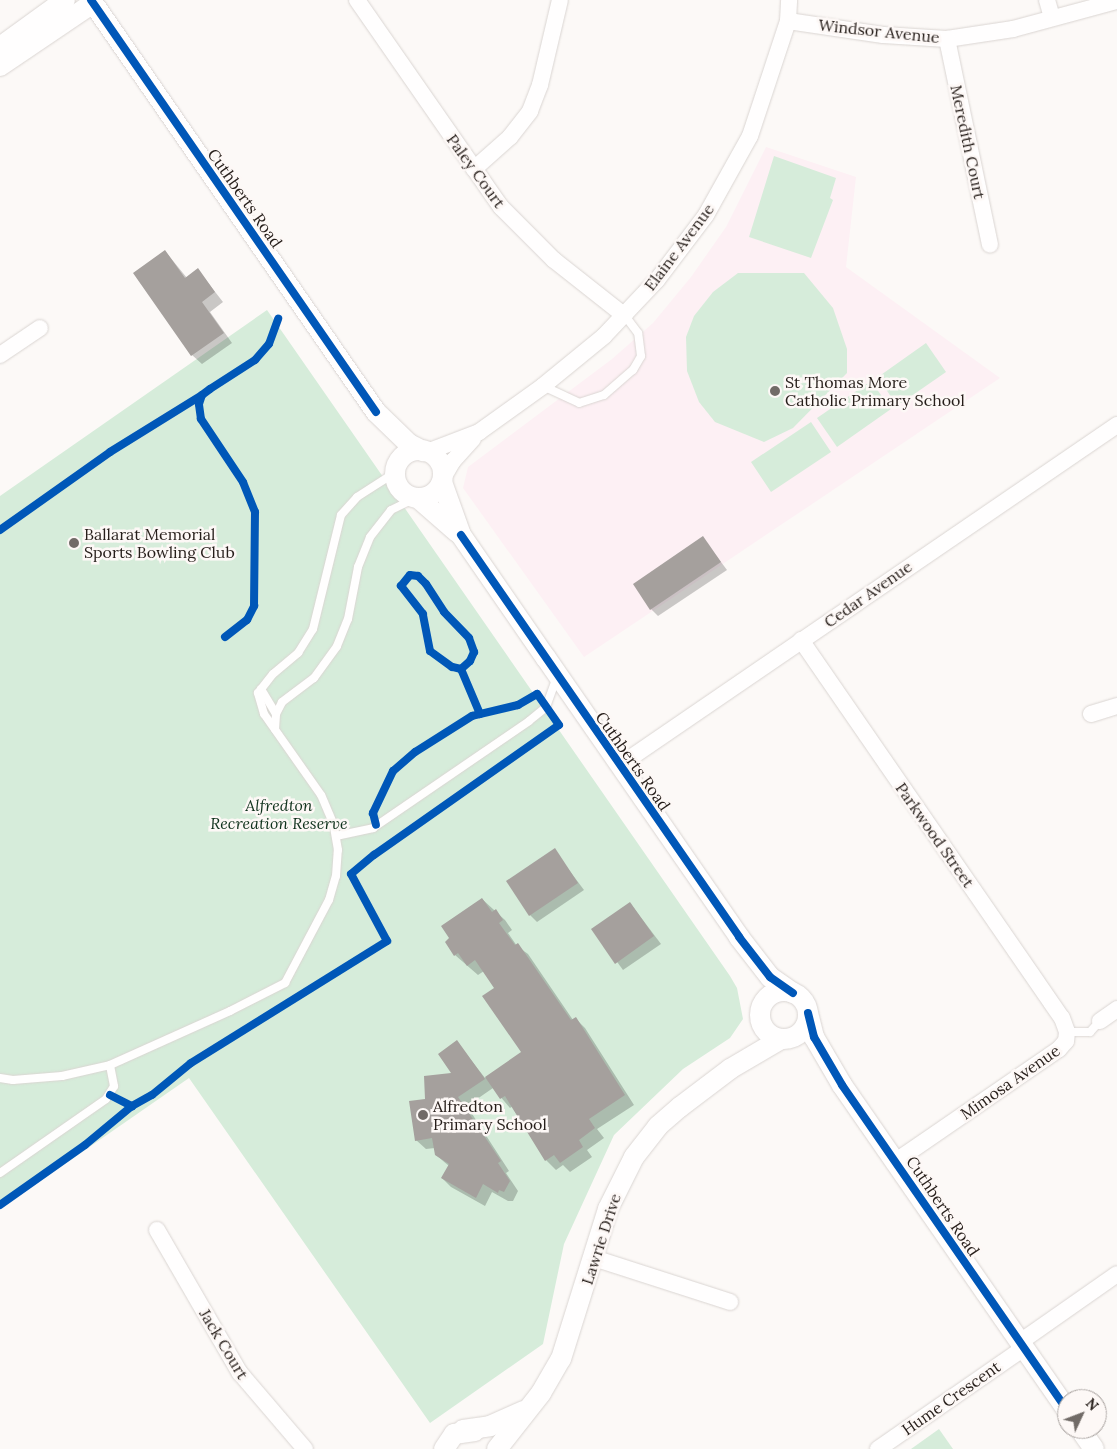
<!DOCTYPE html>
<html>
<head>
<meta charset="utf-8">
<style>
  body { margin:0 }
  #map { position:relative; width:1117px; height:1449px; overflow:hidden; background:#fcf9f7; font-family:Lora,serif }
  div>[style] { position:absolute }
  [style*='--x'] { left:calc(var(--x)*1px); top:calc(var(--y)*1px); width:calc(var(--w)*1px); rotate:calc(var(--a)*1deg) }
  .education>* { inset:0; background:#fdf0f4 }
  .green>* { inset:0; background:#d6ecda }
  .shadow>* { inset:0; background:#0003 }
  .building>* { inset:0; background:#a5a09d }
  .roads { filter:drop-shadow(0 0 1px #dad5d2) drop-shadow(0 0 1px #dad5d2) }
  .service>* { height:8px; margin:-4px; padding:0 4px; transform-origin:4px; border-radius:4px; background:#fffefe }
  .minor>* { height:16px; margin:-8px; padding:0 8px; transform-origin:8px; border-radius:8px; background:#fffefe }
  .tertiary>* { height:20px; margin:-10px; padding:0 10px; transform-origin:10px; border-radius:10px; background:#fffefe }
  .tertiary>.ring { margin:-10px; padding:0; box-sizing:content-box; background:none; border:20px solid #fffefe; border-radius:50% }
  .cycleway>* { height:8px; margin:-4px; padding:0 4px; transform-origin:4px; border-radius:4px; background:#0057b8 }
  .dots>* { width:14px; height:14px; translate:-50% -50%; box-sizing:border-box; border:2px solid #fdf8f6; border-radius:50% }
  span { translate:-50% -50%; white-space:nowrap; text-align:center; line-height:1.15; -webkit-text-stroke:5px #fdf8f6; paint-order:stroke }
  .street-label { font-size:16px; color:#261e1a }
  .poi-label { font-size:16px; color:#261e1a }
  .left { translate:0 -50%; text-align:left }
  .park-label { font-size:16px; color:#0e311b; font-style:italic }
  .north { position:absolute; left:1057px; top:1389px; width:50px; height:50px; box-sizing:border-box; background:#fdf8f6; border:1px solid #a7a19e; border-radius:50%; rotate:47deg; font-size:14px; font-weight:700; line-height:20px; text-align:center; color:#261e1a }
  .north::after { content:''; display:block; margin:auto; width:18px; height:22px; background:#716b67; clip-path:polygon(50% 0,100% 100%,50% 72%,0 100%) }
</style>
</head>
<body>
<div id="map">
  <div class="education">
    <div style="clip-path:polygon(766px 147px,856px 177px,846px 267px,1000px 378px,584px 657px,463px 488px,468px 467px,612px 359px,653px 323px,691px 277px,726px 227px)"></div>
  </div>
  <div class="green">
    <div style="clip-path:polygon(774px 156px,836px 178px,830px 198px,833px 200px,811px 258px,749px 237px)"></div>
    <div style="clip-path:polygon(738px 273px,804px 273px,833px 308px,847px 349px,847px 373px,793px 428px,764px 442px,715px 422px,699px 402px,687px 371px,686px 337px,694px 316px,713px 292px)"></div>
    <div style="clip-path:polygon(267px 310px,730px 976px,737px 988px,743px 1019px,730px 1038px,683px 1069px,614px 1135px,564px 1244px,543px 1344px,430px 1423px,189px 1078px,0 1209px,0 496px)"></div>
    <div style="clip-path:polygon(926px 343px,946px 372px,897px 406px,878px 377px)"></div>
    <div style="clip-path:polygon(871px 381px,891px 409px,837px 447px,817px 418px)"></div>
    <div style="clip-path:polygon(811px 422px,831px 452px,771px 492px,751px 462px)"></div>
    <div style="clip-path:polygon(939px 1429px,953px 1449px,911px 1449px)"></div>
  </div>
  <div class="shadow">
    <div style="clip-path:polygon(165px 251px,187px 278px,198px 270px,223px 302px,210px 312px,232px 343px,202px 364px,192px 355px)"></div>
    <div style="clip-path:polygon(703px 538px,727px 570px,658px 616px,651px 609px)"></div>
    <div style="clip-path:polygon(554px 850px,584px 890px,537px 922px,530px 915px)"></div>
    <div style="clip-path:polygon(482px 899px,505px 920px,512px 930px,508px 933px,517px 946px,528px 954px,573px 1020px,575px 1018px,585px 1028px,634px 1105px,597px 1129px,604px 1138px,587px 1150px,592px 1157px,570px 1172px,563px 1165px,556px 1170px,546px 1160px,513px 1106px,510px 1108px,493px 1088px,467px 1106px,509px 1171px,506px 1173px,518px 1191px,513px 1201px,508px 1201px,492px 1192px,485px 1206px,451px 1187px,442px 1178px,449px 1166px,436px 1155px,435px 1148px,426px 1149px,416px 1140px,426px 1100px,453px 1074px,457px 1042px,485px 1078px,523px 1052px,496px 989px,484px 971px,478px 975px,455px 955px)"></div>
    <div style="clip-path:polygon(630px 903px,661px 944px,623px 970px,593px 929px)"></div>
  </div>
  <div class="building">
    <div style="clip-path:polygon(165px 250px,185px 278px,198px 268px,215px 292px,202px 302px,224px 333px,191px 356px,133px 273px)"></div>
    <div style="clip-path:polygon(703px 536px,721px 562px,650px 610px,633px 584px)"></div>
    <div style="clip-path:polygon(555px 848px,578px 883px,529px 916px,506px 881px)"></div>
    <div style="clip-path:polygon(482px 898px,492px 912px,496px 909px,503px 920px,499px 923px,515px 945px,518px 943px,571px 1020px,576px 1017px,625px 1095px,589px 1119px,595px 1128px,579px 1140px,583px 1147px,560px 1163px,554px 1155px,545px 1161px,505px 1096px,500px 1099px,485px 1077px,521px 1052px,482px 996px,494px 988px,475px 960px,467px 966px,458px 953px,454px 956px,445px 942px,449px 938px,441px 926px)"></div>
    <div style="clip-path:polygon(630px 902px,654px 936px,615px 964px,591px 929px)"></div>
    <div style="clip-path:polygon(457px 1040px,485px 1079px,458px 1097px,501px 1161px,498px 1163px,510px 1181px,504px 1192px,499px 1190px,498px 1193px,483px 1184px,476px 1198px,441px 1178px,449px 1164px,435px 1155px,432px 1138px,415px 1141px,409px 1101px,425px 1099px,424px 1076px,451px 1073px,438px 1054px)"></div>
  </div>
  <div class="roads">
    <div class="service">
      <div style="--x:543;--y:386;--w:40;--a:25"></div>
      <div style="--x:579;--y:403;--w:26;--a:-18"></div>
      <div style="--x:604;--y:395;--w:38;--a:-41"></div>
      <div style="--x:633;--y:370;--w:16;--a:-60"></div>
      <div style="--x:641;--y:356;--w:23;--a:-97"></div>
      <div style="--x:638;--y:333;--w:21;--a:-127"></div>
      <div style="--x:261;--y:689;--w:29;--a:59"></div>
      <div style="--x:275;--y:729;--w:15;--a:-86"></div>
      <div style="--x:276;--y:714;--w:13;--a:-63"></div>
      <div style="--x:282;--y:702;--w:40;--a:-37"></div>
      <div style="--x:314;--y:678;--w:39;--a:-54"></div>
      <div style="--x:337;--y:646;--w:29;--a:-68"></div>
      <div style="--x:348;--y:619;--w:53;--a:-79.1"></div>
      <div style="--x:358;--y:567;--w:32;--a:-68"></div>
      <div style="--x:370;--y:537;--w:34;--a:-52"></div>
      <div style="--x:391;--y:510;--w:28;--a:-26"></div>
      <div style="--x:336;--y:836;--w:38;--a:-12"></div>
      <div style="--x:373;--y:828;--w:189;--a:-34.4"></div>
      <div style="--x:529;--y:721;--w:22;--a:-39"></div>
      <div style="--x:546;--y:707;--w:32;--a:-70"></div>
      <div style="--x:1067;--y:1032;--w:23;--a:0"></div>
      <div style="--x:1090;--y:1032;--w:15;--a:-48"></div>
      <div style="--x:0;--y:1078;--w:13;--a:9"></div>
      <div style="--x:13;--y:1080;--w:49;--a:-4.7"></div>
      <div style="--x:62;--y:1076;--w:49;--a:-12.9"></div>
      <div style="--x:110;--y:1065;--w:132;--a:-24.2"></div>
      <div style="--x:230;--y:1011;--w:62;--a:-27"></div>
      <div style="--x:285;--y:983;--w:94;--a:-62.1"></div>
      <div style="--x:329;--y:900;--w:25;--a:-74"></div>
      <div style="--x:336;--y:876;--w:26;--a:-86"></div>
      <div style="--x:338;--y:850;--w:27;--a:-100"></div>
      <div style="--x:333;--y:823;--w:30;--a:-113"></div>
      <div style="--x:321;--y:795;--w:99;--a:-125.1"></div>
      <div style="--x:264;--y:714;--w:22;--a:-106"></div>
      <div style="--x:258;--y:693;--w:24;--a:-52"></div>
      <div style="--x:273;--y:674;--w:33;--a:-40"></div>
      <div style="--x:298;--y:653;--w:28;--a:-58"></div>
      <div style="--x:313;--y:629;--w:117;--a:-76.2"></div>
      <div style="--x:341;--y:515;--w:24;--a:-48"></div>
      <div style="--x:357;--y:497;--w:46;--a:-32.7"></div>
      <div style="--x:0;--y:1173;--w:129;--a:-34.9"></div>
      <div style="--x:106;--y:1099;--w:15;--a:-58"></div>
      <div style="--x:114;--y:1086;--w:21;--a:-101"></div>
    </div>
    <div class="minor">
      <div style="--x:357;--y:0;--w:252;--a:55.2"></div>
      <div style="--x:501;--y:207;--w:75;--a:45"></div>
      <div style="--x:554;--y:260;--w:90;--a:38.3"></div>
      <div style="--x:1047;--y:0;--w:18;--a:74"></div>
      <div style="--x:788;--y:21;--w:96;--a:8.4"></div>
      <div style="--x:883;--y:35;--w:64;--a:3.6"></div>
      <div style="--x:947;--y:39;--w:67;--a:-8.6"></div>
      <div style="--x:1013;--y:29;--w:108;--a:-15.1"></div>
      <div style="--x:947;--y:39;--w:210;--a:78.2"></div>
      <div style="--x:474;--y:169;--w:48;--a:-41.6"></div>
      <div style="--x:510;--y:137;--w:33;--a:-52"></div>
      <div style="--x:530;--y:111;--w:28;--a:-69"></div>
      <div style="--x:540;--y:85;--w:87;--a:-76.8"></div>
      <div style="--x:0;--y:355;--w:48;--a:-34"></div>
      <div style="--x:427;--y:452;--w:56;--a:-21"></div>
      <div style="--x:479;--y:432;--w:79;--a:-35.7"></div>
      <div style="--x:543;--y:386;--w:79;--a:-39.3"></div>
      <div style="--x:604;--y:336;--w:77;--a:-46.6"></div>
      <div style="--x:657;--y:280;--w:81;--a:-53"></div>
      <div style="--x:706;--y:215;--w:90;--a:-60.9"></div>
      <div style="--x:750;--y:136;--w:121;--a:-71.7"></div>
      <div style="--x:788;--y:21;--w:21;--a:-87"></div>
      <div style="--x:443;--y:478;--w:20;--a:-60"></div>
      <div style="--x:453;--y:461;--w:30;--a:-48"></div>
      <div style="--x:801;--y:640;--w:459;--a:55.4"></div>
      <div style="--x:1062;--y:1018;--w:15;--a:70"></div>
      <div style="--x:1067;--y:1032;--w:9;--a:96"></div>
      <div style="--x:1066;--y:1041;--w:11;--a:131"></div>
      <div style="--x:1059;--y:1049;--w:198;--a:145.5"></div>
      <div style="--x:1091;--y:714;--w:27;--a:-17"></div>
      <div style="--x:620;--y:765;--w:602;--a:-34.38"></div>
      <div style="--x:1100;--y:1021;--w:21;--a:-35"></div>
      <div style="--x:157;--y:1230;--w:165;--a:59.9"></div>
      <div style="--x:240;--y:1373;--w:100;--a:49.5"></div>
      <div style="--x:594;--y:1258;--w:143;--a:17.9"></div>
      <div style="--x:1020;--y:1342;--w:118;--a:-35"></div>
      <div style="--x:878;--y:1449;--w:178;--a:-34.7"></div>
    </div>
    <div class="tertiary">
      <div style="--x:91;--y:0;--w:501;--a:55.33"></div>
      <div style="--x:376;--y:412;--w:46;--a:44.1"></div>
      <div style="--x:409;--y:444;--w:16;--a:27"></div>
      <div style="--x:0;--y:47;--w:80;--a:-35.9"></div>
      <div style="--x:0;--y:66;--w:112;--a:-34.1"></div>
      <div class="ring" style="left:395px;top:450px;width:28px;height:28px"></div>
      <div style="--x:442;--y:482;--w:56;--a:70.3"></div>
      <div style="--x:461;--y:535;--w:150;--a:55.4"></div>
      <div style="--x:546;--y:658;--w:339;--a:55.3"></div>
      <div style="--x:739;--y:937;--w:51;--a:52.2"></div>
      <div style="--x:770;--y:977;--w:28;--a:35"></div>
      <div style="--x:418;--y:498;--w:52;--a:41.1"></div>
      <div class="ring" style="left:760px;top:991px;width:28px;height:28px"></div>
      <div style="--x:808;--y:1013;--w:25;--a:76"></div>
      <div style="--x:814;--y:1037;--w:56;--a:59.7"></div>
      <div style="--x:842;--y:1085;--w:395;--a:55.3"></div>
      <div style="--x:1080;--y:1429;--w:24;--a:55"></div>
      <div style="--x:463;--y:1430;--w:27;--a:-8"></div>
      <div style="--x:490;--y:1426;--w:37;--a:-24"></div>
      <div style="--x:444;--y:1449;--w:18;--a:-56"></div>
      <div style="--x:454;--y:1434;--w:21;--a:-8"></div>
      <div style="--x:497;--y:1449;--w:71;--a:-51.8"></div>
      <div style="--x:541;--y:1393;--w:39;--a:-60"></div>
      <div style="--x:561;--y:1359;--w:157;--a:-72.6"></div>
      <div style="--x:608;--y:1209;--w:58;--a:-63.4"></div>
      <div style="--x:634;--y:1157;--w:39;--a:-52"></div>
      <div style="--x:658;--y:1126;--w:29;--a:-41"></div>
      <div style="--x:680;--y:1107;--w:63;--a:-37.2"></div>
      <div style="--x:730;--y:1069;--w:59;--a:-30.5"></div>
    </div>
  </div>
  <div class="cycleway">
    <div style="--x:91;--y:0;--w:501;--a:55.33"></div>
    <div style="--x:0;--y:530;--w:135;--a:-35.3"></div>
    <div style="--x:110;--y:452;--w:108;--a:-31.8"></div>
    <div style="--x:461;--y:535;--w:489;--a:55.3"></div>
    <div style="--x:739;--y:937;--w:51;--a:52.2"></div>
    <div style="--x:770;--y:977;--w:28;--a:35"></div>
    <div style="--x:225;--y:637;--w:28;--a:-38"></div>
    <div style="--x:247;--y:620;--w:16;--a:-63"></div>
    <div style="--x:254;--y:606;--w:94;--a:-89.4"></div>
    <div style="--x:255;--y:512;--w:32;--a:-112"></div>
    <div style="--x:243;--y:482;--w:76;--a:-123.7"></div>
    <div style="--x:201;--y:419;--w:15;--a:-98"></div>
    <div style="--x:199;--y:404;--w:9;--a:-72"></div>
    <div style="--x:202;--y:395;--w:10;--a:-37"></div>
    <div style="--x:210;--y:389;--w:54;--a:-32.8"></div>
    <div style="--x:255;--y:360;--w:21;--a:-49"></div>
    <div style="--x:269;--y:344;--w:27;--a:-70"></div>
    <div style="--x:461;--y:669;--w:9;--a:-167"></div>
    <div style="--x:452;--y:667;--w:27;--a:-144"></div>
    <div style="--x:430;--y:651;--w:38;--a:-101"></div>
    <div style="--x:423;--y:614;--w:36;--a:-128"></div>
    <div style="--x:401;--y:586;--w:14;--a:-51"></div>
    <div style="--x:410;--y:575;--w:8;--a:7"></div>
    <div style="--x:418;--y:576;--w:11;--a:45"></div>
    <div style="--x:426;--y:584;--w:33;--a:57"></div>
    <div style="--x:444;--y:612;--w:36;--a:46"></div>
    <div style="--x:469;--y:638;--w:15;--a:70"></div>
    <div style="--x:474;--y:652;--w:10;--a:114"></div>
    <div style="--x:470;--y:661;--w:12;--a:138"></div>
    <div style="--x:461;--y:669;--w:49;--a:67.1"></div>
    <div style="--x:808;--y:1013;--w:25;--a:76"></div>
    <div style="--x:814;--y:1037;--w:56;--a:59.7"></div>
    <div style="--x:842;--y:1085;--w:395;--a:55.3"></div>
    <div style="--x:110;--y:1095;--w:25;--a:27"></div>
    <div style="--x:132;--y:1106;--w:23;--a:-29"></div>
    <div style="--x:152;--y:1095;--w:50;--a:-39.4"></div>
    <div style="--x:191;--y:1063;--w:231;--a:-31.9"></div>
    <div style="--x:387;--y:941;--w:76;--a:-118.2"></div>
    <div style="--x:351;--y:874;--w:30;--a:-40"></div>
    <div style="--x:374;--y:855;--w:226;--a:-35.1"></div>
    <div style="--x:559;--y:725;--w:38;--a:-125"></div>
    <div style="--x:537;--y:694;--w:22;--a:150"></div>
    <div style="--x:518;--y:705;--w:47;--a:166.6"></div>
    <div style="--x:472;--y:716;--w:67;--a:147.7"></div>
    <div style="--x:415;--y:752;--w:29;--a:139"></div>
    <div style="--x:393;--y:771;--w:47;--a:115.5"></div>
    <div style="--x:373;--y:813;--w:12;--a:76"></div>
    <div style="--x:0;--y:1205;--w:104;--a:-35.2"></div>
    <div style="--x:85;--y:1145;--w:61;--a:-39.7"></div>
  </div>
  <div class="dots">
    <div style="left:775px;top:391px;background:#716b67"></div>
    <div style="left:74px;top:543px;background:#716b67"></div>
    <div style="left:423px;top:1115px;background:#716b67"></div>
  </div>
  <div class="street-label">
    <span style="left:879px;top:31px;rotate:6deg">Windsor Avenue</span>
    <span style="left:968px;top:142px;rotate:78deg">Meredith Court</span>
    <span style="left:476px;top:171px;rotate:54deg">Paley Court</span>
    <span style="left:245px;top:198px;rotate:55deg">Cuthberts Road</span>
    <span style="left:679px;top:247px;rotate:-53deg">Elaine Avenue</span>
    <span style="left:868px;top:594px;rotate:-35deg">Cedar Avenue</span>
    <span style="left:633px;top:761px;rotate:55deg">Cuthberts Road</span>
    <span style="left:935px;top:835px;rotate:55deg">Parkwood Street</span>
    <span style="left:1010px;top:1082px;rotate:-35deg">Mimosa Avenue</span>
    <span style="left:943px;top:1206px;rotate:56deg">Cuthberts Road</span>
    <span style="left:601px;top:1239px;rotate:-72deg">Lawrie Drive</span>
    <span style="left:224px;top:1344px;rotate:59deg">Jack Court</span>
    <span style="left:951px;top:1398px;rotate:-35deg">Hume Crescent</span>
  </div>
  <div class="poi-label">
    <span class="left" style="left:785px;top:391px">St Thomas More<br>Catholic Primary School</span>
    <span class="left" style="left:84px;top:543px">Ballarat Memorial<br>Sports Bowling Club</span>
    <span class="left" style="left:433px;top:1115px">Alfredton<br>Primary School</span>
  </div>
  <div class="park-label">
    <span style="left:279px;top:814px">Alfredton<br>Recreation Reserve</span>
  </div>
  <div class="north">N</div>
</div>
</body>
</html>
